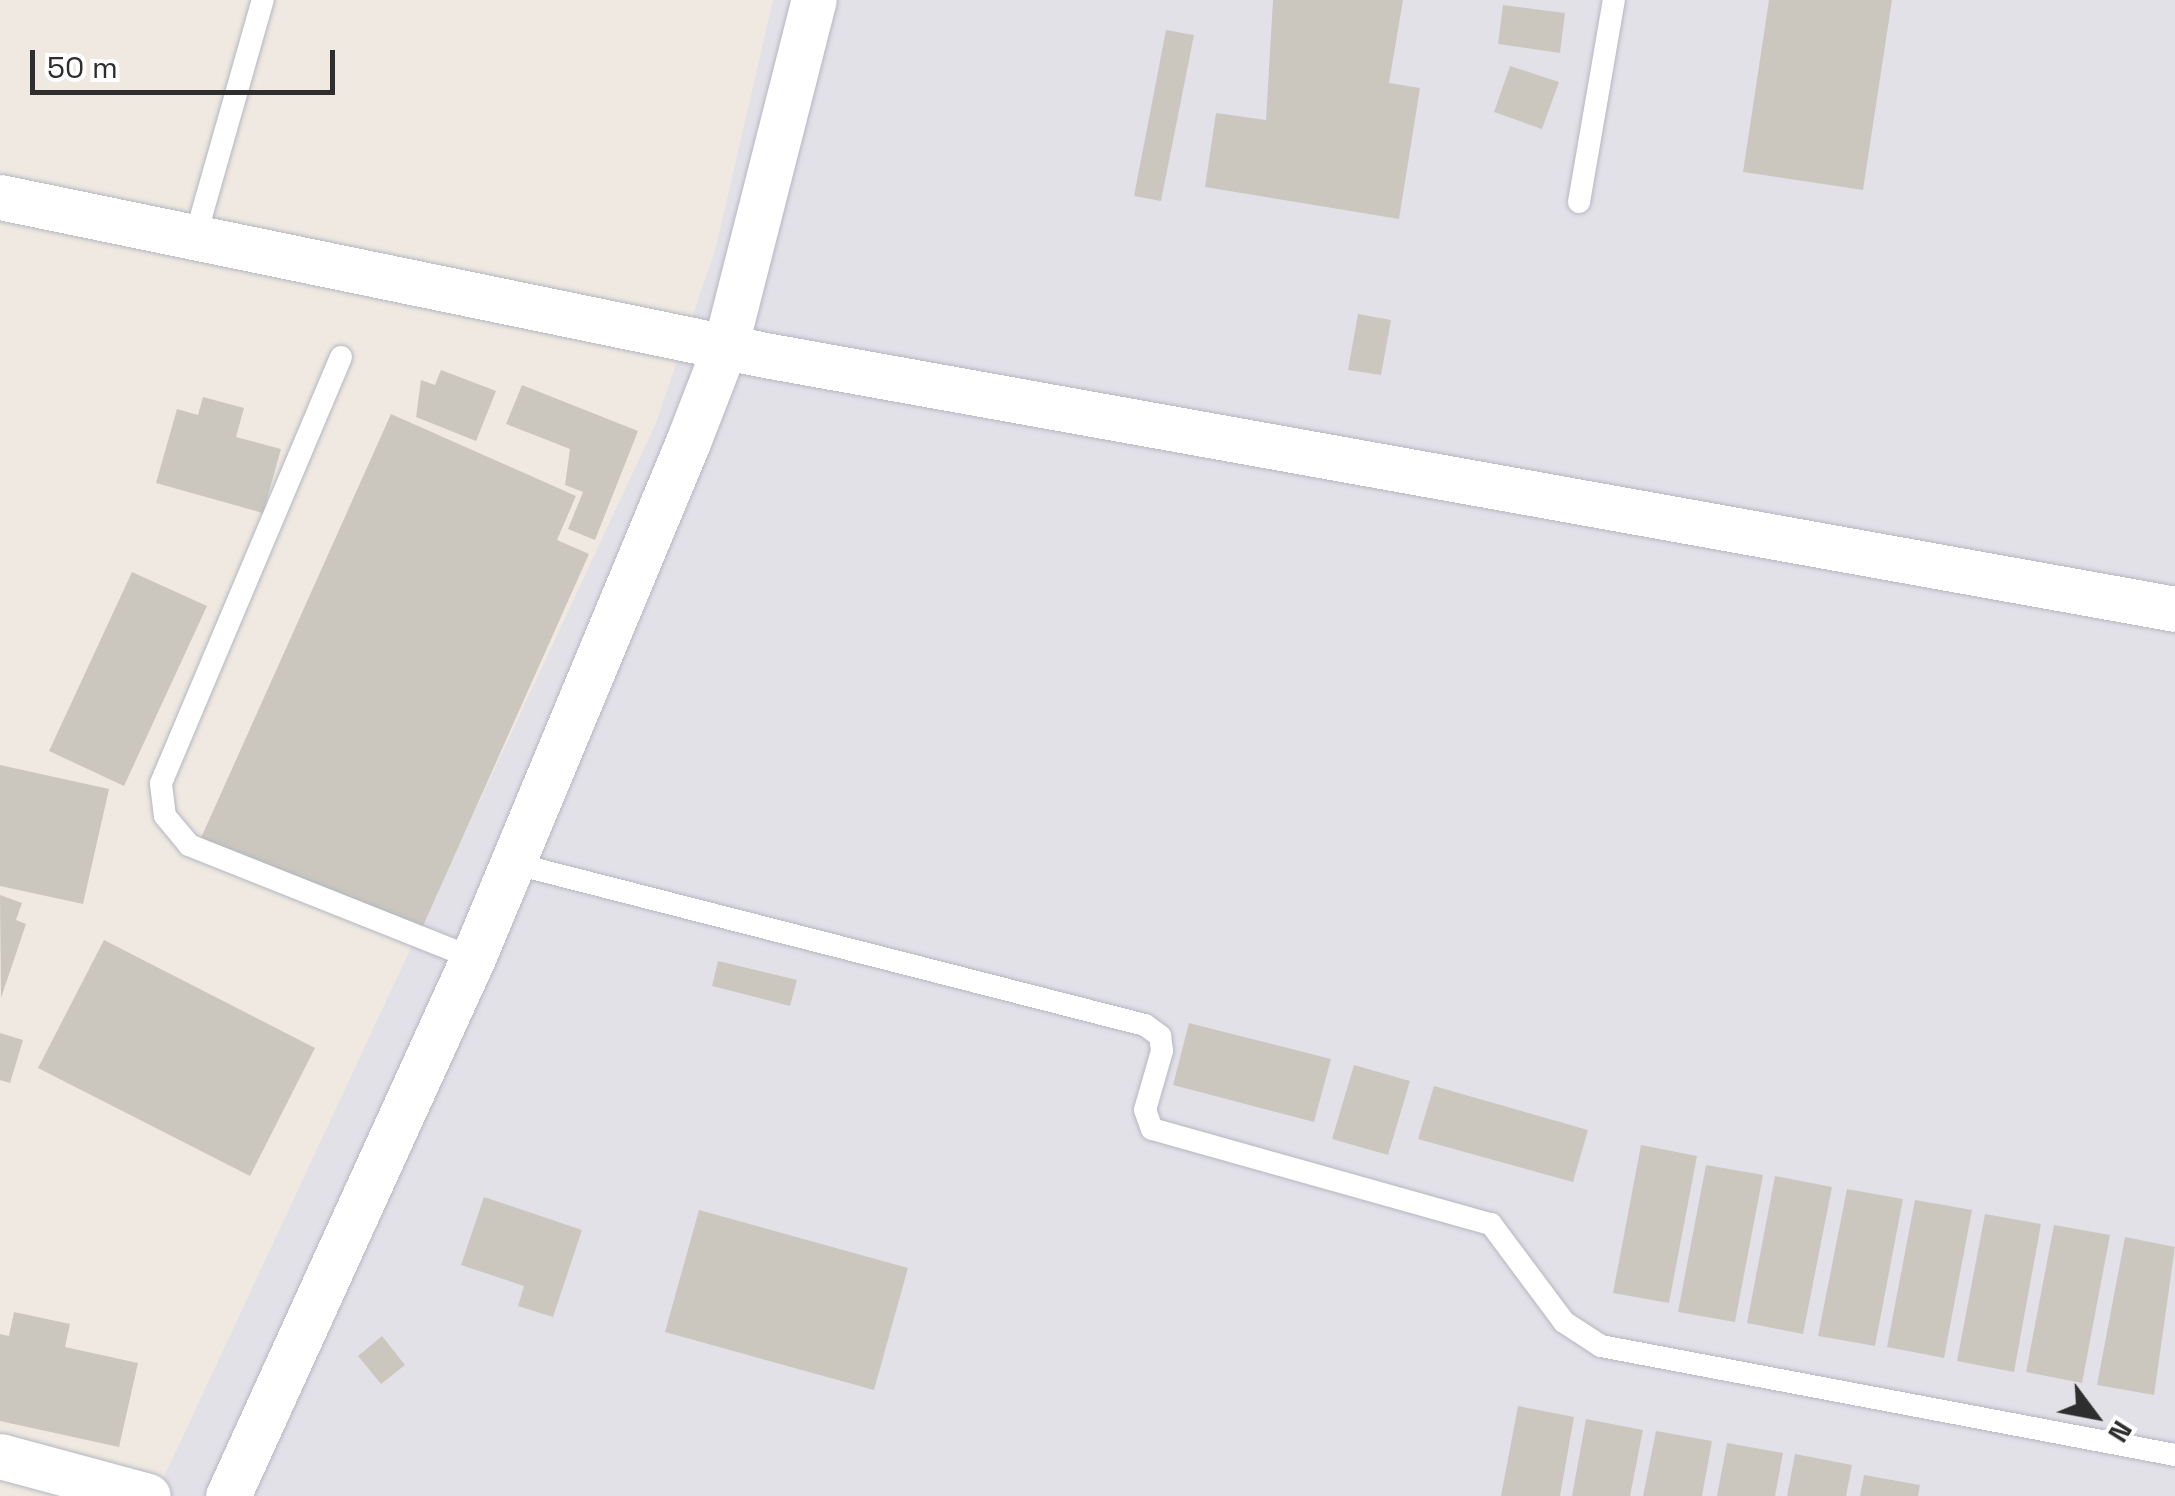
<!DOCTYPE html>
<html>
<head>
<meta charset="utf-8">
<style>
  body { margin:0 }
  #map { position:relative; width:2175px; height:1496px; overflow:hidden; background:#efe9e1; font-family:"Space Grotesk",sans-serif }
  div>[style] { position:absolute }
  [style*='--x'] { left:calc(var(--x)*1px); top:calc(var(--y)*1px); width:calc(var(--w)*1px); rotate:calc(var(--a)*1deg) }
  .industrial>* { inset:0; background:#e3e1e8 }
  .building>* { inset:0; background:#cbc7bf }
  .roads { filter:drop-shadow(0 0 2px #b4b7c1) drop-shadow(0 0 2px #b4b7c1) }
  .lane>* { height:22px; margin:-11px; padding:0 11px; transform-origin:11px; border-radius:11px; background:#fff }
  .street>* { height:45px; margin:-22.5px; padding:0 22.5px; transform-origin:22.5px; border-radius:22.5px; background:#fff }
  span { translate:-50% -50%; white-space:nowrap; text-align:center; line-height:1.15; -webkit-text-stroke:9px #fff; paint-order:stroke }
  .north { position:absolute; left:2045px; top:1366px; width:100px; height:100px; -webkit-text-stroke:8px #fff; paint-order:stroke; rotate:122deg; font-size:28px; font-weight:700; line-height:40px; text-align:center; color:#2e2e2e }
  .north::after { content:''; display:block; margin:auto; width:35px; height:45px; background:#2e2e2e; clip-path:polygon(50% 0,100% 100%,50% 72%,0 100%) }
  .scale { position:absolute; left:30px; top:50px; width:305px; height:45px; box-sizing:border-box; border:5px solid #2e2e2e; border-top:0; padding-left:12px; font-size:30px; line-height:35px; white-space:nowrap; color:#2e2e2e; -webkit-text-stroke:8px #fff; paint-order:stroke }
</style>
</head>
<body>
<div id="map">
  <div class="industrial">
    <div style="clip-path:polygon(773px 0,2175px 0,2175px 1496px,155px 1496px,656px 423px,716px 247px)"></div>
  </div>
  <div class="building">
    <div style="clip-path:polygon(1273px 0,1403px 0,1389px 83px,1420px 88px,1399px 219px,1205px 187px,1216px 113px,1266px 120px)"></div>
    <div style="clip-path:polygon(1769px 0,1892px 0,1863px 190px,1743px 172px)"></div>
    <div style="clip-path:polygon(1503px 5px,1565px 13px,1560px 53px,1498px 44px)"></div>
    <div style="clip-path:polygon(1166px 30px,1194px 35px,1161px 201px,1134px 196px)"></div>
    <div style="clip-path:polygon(1510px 66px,1559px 82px,1542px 129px,1494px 112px)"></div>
    <div style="clip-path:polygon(1358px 314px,1391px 320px,1381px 375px,1348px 370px)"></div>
    <div style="clip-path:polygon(441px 370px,496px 391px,476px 441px,416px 417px,421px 380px,435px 385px)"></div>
    <div style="clip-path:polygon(522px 385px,638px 431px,595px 540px,568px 529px,583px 492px,565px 485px,570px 449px,506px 424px)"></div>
    <div style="clip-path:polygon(203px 397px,244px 408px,236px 437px,281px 449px,263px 513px,156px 483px,177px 409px,198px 415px)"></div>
    <div style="clip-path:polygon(391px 414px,576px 496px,557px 540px,589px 554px,419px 935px,201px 838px)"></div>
    <div style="clip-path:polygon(132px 572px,207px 606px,124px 786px,49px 751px)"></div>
    <div style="clip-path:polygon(0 765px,109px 789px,83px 904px,0 886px)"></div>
    <div style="clip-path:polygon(0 895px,22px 903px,16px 920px,26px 924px,1px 998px)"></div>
    <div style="clip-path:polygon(104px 940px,315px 1048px,250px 1176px,38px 1068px)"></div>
    <div style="clip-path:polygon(718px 961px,797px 980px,790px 1006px,712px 986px)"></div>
    <div style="clip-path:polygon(1189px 1023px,1331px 1059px,1314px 1122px,1173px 1085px)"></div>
    <div style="clip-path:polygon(0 1033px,23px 1040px,10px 1083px,0 1080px)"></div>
    <div style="clip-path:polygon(1354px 1065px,1410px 1081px,1388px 1155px,1332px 1139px)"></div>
    <div style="clip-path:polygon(1434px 1086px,1588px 1130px,1573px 1182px,1418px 1139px)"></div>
    <div style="clip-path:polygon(1641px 1145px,1697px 1156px,1669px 1303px,1613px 1293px)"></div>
    <div style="clip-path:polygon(1706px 1165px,1763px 1175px,1735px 1322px,1678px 1312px)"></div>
    <div style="clip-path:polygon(1775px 1176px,1832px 1187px,1803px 1334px,1747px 1323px)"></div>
    <div style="clip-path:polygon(1847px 1189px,1903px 1199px,1875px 1346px,1818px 1336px)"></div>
    <div style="clip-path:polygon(484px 1197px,582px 1230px,553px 1317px,518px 1306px,524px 1286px,461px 1265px)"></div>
    <div style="clip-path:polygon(1915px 1200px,1972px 1210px,1944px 1358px,1887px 1347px)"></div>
    <div style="clip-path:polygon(699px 1210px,908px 1268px,874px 1390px,665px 1332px)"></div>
    <div style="clip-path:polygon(1985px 1214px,2041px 1224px,2014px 1372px,1957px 1361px)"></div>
    <div style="clip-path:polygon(2054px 1225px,2110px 1235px,2082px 1383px,2026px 1372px)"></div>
    <div style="clip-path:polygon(2125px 1237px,2175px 1247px,2154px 1395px,2097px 1385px)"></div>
    <div style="clip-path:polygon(14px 1312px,70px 1324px,65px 1347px,138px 1363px,119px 1447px,0 1421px,0 1334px,9px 1336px)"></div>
    <div style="clip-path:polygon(382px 1336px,405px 1365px,381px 1384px,358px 1356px)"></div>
    <div style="clip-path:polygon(1518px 1406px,1574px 1417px,1560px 1496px,1501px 1496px)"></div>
    <div style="clip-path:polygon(1586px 1419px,1643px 1430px,1630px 1496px,1572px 1496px)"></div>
    <div style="clip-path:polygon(1656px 1431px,1712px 1441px,1702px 1496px,1643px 1496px)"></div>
    <div style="clip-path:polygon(1727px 1443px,1783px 1453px,1775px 1496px,1717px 1496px)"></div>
    <div style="clip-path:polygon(1795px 1454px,1852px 1465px,1846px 1496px,1787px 1496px)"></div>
    <div style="clip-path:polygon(1864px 1475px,1920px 1485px,1918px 1496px,1860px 1496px)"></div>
  </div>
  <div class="roads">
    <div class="lane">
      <div style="--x:1579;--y:202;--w:205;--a:-80.2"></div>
      <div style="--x:197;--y:231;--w:240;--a:-74.1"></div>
      <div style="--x:341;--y:357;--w:463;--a:112.9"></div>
      <div style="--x:161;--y:784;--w:32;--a:83"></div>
      <div style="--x:165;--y:816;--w:38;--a:50"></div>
      <div style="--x:189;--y:845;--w:306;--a:21.7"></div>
      <div style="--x:512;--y:863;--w:653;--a:14.36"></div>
      <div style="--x:1145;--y:1025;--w:19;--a:36"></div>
      <div style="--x:1160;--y:1036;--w:15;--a:82"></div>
      <div style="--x:1162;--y:1051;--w:61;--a:106.1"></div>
      <div style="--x:1145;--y:1110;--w:20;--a:70"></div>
      <div style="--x:1152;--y:1129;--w:352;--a:15.7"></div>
      <div style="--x:1491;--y:1224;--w:122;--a:53.3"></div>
      <div style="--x:1564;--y:1322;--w:44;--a:33"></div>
      <div style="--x:1601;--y:1346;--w:584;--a:10.75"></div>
    </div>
    <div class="street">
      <div style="--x:0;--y:197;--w:781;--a:11.67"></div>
      <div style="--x:765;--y:355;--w:1433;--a:10.21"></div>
      <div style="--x:0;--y:1456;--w:153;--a:15.1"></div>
      <div style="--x:228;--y:1496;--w:591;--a:-65.52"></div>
      <div style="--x:473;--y:958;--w:559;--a:-67.38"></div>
      <div style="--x:688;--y:442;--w:105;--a:-68.8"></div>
      <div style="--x:726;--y:344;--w:355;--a:-75.7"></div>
    </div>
  </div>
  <div class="north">N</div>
  <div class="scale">50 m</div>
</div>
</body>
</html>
